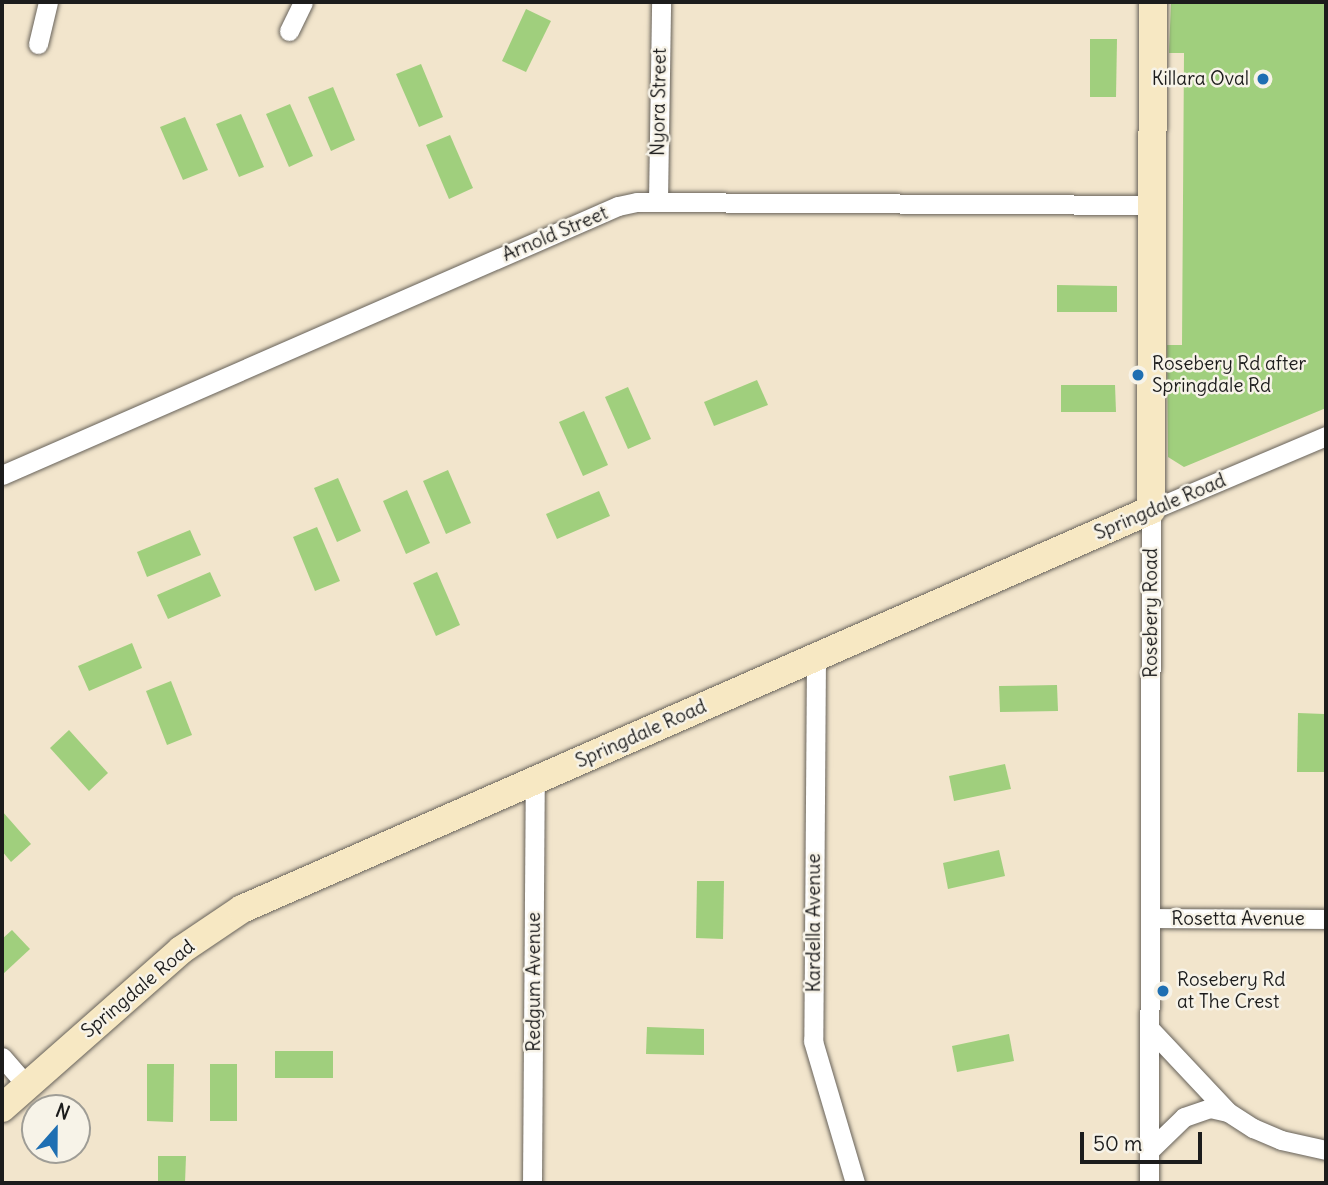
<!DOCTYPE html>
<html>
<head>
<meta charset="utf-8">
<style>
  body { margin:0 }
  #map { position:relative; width:1328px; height:1185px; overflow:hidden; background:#f2e5cc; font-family:Delius,sans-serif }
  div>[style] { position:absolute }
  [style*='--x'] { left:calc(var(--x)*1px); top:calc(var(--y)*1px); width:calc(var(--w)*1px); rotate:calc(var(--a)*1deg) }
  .green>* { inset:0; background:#a0cf7d }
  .roads { filter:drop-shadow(0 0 2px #67625a) drop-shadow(0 0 2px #67625a) }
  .street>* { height:19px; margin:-9.5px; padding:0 9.5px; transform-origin:9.5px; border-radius:9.5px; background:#fff }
  .secondary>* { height:28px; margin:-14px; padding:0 14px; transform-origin:14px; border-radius:14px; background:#f7e8c3 }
  .dots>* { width:19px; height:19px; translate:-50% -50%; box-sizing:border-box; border:4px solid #f7f3e8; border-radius:50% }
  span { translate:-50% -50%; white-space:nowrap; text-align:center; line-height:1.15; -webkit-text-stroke:5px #f7f3e8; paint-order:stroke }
  .poi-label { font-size:19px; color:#1c1c1c }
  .right { translate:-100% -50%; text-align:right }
  .left { translate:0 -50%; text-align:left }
  .street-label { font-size:19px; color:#1c1c1c }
  .frame { position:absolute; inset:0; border:4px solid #1c1c1c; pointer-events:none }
  .north { position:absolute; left:21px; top:1094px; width:70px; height:70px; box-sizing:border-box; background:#f7f3e8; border:2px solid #9f9d96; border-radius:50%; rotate:21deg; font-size:19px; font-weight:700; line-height:28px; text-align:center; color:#1c1c1c }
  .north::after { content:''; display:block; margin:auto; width:24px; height:32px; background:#1f6fb2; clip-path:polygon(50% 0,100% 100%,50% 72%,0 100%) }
  .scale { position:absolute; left:1080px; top:1132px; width:122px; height:32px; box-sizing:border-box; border:4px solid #1c1c1c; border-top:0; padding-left:9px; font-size:21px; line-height:24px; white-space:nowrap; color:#1c1c1c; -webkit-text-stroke:5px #f7f3e8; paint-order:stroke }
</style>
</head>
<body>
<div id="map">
  <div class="green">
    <div style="clip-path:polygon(1171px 2px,1326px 2px,1326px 408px,1184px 467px,1168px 457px,1167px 345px,1182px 345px,1184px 53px,1169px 53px)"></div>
    <div style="clip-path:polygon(526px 9px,551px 21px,526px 72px,502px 61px)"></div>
    <div style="clip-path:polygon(1090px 39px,1117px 39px,1116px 97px,1090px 97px)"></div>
    <div style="clip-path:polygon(421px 64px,443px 117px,419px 127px,396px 74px)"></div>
    <div style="clip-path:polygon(333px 87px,355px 140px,331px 151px,308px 97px)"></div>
    <div style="clip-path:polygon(290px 104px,313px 156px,289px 167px,266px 114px)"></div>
    <div style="clip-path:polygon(241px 114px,264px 167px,239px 177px,216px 124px)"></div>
    <div style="clip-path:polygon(185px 117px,208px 170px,183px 180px,160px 127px)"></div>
    <div style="clip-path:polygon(450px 135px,473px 188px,449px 199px,426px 145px)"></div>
    <div style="clip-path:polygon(1057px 285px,1117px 286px,1117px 312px,1057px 312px)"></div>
    <div style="clip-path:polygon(757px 380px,768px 405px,714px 426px,704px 402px)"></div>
    <div style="clip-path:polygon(1061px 385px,1115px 385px,1116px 412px,1061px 412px)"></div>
    <div style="clip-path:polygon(628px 387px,651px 439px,628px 449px,605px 397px)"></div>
    <div style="clip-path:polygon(584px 411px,608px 465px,583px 476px,559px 422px)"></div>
    <div style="clip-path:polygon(448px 470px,471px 523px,446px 534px,423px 481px)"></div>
    <div style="clip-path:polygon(338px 478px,361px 531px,337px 542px,314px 488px)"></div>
    <div style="clip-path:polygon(407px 490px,430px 543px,406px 554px,383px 501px)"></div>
    <div style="clip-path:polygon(599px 491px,610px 516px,557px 539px,546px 514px)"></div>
    <div style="clip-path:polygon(317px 527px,340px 581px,315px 591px,293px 537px)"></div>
    <div style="clip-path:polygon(190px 530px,201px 555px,147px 577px,137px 552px)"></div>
    <div style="clip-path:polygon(210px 572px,221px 596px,168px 619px,157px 595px)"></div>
    <div style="clip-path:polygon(437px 572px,460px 625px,436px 636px,413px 583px)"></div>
    <div style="clip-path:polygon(132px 643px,142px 668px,89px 691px,78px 666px)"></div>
    <div style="clip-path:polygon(171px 681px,192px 735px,167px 745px,146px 691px)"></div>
    <div style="clip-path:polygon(1057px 685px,1058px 711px,1000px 712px,999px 686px)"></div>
    <div style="clip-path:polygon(1298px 713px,1324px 714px,1324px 772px,1297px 772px)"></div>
    <div style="clip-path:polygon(69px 730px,108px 773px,89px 791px,50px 748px)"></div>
    <div style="clip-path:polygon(1005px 764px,1011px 789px,954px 801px,949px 776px)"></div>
    <div style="clip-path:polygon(2px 811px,31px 844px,11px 862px,2px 851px)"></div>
    <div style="clip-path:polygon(999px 850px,1005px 876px,948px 889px,943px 863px)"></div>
    <div style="clip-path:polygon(697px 881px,724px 881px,723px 939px,696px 938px)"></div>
    <div style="clip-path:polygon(12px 930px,30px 949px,2px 975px,2px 939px)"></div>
    <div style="clip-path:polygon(647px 1027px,704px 1029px,704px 1055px,646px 1054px)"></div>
    <div style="clip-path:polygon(1009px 1034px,1014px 1061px,957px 1072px,952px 1046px)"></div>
    <div style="clip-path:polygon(275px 1051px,333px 1051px,333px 1078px,275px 1078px)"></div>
    <div style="clip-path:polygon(147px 1064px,174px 1064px,173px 1122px,147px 1121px)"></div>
    <div style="clip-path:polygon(210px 1064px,237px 1064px,237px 1121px,210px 1121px)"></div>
    <div style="clip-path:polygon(158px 1156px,186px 1156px,185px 1183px,158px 1183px)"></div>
  </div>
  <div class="roads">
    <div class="street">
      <div style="--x:289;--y:31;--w:32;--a:-64"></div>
      <div style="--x:38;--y:44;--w:43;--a:-76.6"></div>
      <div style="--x:658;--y:201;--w:199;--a:-89.1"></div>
      <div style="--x:2;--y:475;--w:672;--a:-23.59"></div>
      <div style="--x:618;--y:206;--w:19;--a:-12"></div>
      <div style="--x:637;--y:202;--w:516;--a:0.33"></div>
      <div style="--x:816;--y:657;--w:384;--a:90.4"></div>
      <div style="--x:813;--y:1041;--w:148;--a:73.5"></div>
      <div style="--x:1150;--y:918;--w:176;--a:0.3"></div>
      <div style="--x:1150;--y:1029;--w:114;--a:46.8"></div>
      <div style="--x:1228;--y:1112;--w:30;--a:33"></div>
      <div style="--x:1253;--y:1128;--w:30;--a:23"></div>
      <div style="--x:1281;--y:1140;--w:46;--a:12.5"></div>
      <div style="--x:2;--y:1057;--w:37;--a:49"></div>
      <div style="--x:1150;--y:1150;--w:47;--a:-44.1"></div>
      <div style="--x:1184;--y:1117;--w:28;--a:-19"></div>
      <div style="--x:1210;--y:1108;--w:18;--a:13"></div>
      <div style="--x:532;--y:1183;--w:402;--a:-89.6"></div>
      <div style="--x:1149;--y:1183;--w:673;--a:-89.83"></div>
      <div style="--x:1151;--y:510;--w:190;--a:-22.9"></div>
    </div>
    <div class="secondary">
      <div style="--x:2;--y:1108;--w:239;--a:-41.4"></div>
      <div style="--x:181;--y:950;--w:73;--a:-33.9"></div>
      <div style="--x:242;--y:909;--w:993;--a:-23.7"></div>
      <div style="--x:1151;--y:510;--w:508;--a:-89.77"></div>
    </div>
  </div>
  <div class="dots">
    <div style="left:1263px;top:79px;background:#1f6fb2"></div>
    <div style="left:1138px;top:375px;background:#1f6fb2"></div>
    <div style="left:1163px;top:991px;background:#1f6fb2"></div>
  </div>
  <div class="poi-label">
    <span class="right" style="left:1249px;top:79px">Killara Oval</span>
    <span class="left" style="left:1152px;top:375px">Rosebery Rd after<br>Springdale Rd</span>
    <span class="left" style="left:1177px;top:991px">Rosebery Rd<br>at The Crest</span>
  </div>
  <div class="street-label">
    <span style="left:659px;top:102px;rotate:-89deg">Nyora Street</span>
    <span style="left:555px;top:234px;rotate:-23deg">Arnold Street</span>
    <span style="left:1160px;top:507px;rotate:-23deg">Springdale Road</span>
    <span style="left:1151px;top:613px;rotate:-90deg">Rosebery Road</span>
    <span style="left:641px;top:734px;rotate:-24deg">Springdale Road</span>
    <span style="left:1238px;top:919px">Rosetta Avenue</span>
    <span style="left:814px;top:923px;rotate:-90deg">Kardella Avenue</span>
    <span style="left:534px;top:982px;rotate:-90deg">Redgum Avenue</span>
    <span style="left:138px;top:989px;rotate:-40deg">Springdale Road</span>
  </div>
  <div class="frame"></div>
  <div class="north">N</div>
  <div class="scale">50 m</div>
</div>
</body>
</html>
